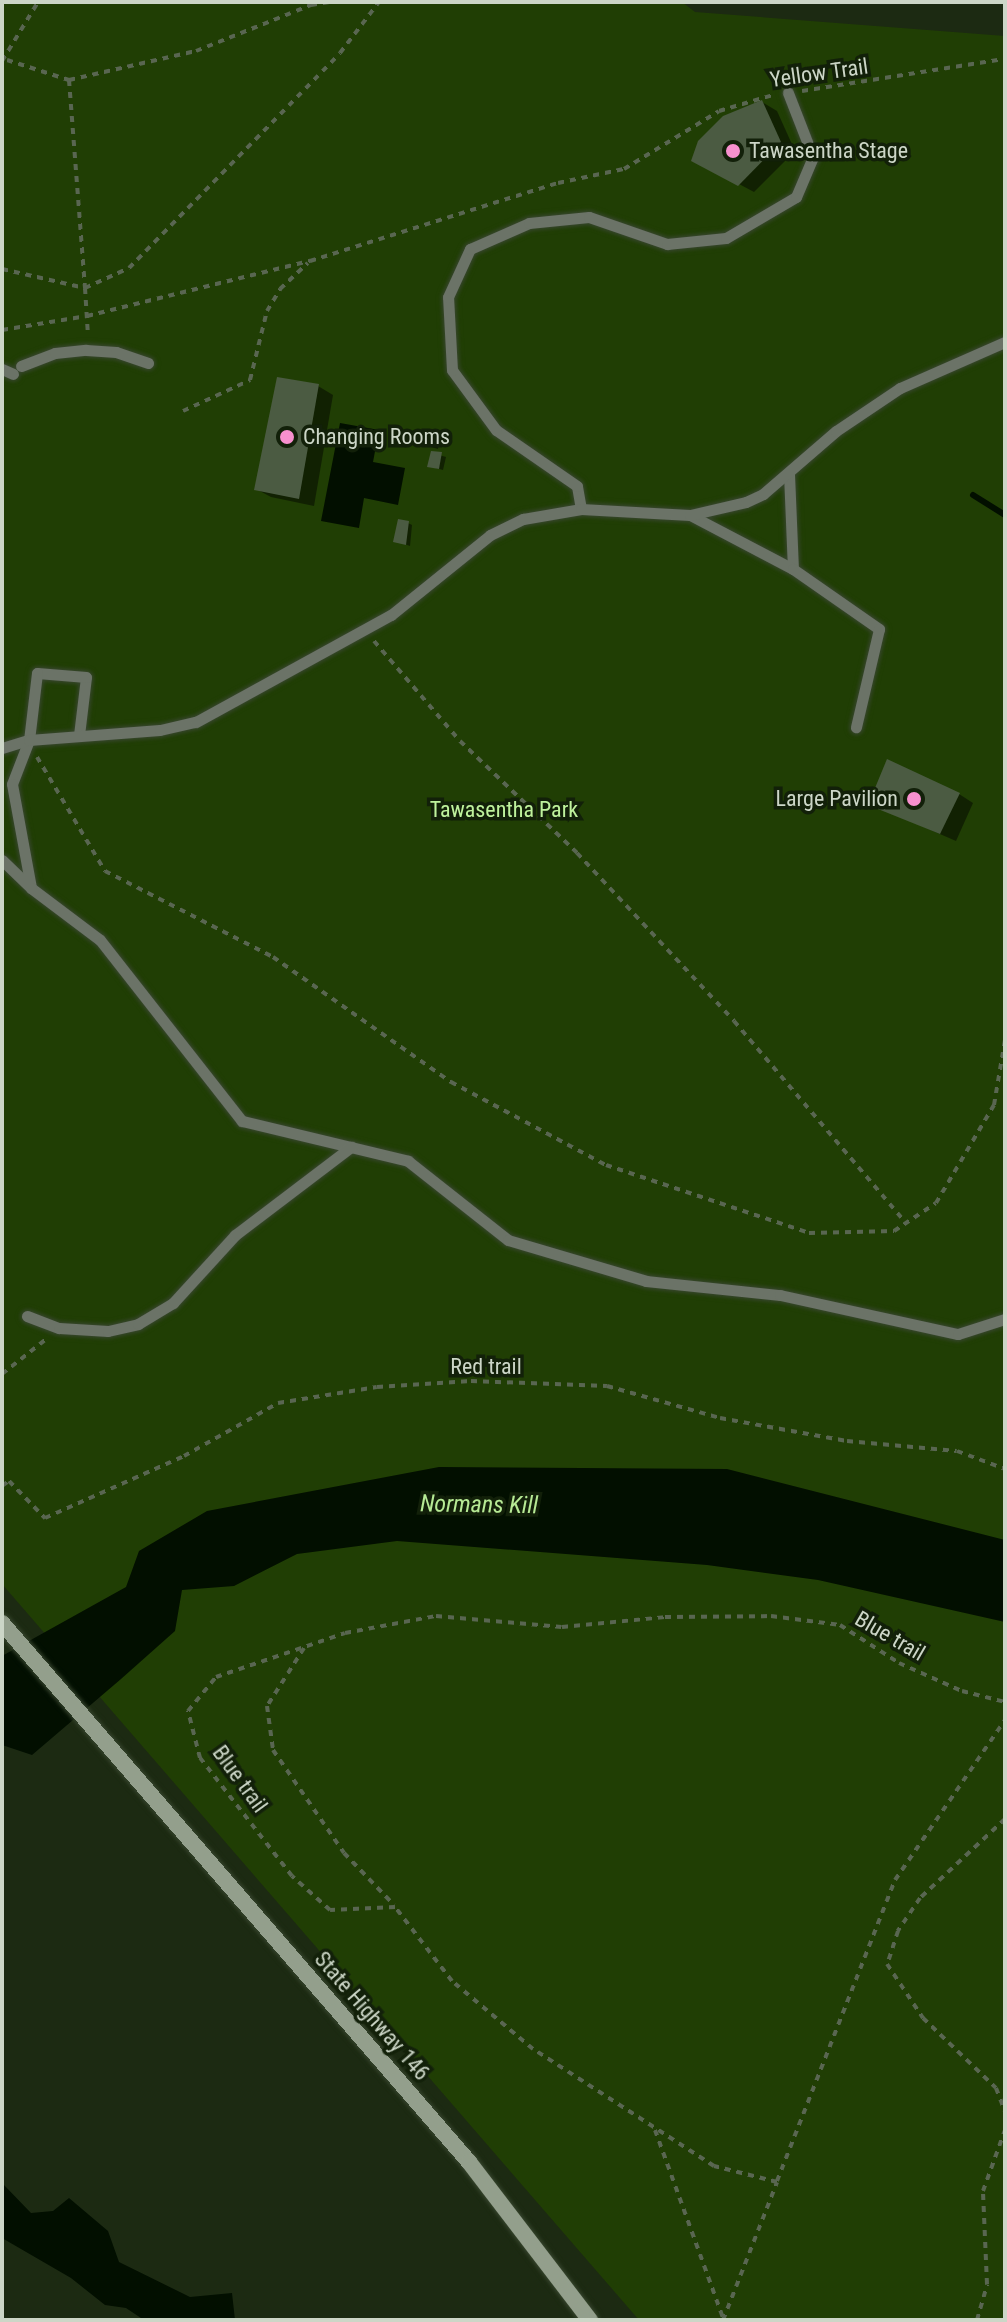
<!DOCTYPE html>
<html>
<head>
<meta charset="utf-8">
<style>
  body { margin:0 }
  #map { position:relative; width:1007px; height:2322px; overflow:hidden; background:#1c2a12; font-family:"Roboto Condensed",sans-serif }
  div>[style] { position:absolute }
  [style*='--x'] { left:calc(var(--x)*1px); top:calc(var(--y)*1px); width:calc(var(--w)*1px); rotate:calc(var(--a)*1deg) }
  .green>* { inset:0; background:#203e04 }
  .water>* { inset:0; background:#020f00 }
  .shadow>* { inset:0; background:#0007 }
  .stream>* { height:6px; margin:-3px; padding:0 3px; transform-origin:3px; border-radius:3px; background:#020f00 }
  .building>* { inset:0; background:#4b5b42 }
  .path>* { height:4px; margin-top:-2px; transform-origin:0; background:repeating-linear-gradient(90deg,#596651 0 6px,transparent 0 12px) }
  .roads { filter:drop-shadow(0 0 2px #38462f) drop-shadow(0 0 2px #38462f) }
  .lane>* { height:11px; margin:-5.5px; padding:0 5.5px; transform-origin:5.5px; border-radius:5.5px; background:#6b7367 }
  .secondary>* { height:16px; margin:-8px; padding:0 8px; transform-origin:8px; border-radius:8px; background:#939f8c }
  .dots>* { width:22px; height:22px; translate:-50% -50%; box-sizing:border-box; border:4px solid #122009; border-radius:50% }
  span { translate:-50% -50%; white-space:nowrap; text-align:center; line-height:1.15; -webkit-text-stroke:7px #122009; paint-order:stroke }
  .street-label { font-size:22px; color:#ccd6c7 }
  .poi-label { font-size:22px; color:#ccd6c7 }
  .left { translate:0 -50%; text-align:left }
  .right { translate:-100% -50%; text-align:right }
  .park-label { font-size:22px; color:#bff29d }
  .water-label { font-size:24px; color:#b7ea95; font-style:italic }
  .frame { position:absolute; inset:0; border:4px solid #ccd6c7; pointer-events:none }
</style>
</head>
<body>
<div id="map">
  <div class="green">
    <div style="clip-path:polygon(2px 2px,682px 2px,695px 12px,1005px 36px,1005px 2320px,639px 2320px,2px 1584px)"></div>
  </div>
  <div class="water">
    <div style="clip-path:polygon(340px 423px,379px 430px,373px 462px,405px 468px,398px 505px,364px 498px,359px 528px,321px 521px)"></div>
    <div style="clip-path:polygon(439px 1467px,727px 1469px,1005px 1540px,1005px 1622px,818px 1580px,707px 1565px,397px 1541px,297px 1554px,234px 1586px,182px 1590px,175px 1631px,121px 1679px,32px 1755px,2px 1745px,2px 1656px,126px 1587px,139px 1551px,207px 1511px)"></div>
    <div style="clip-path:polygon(2px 2183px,31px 2213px,53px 2211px,69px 2198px,108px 2231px,119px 2262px,190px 2297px,232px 2293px,235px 2320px,144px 2320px,126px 2308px,105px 2305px,71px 2278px,2px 2238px)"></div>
  </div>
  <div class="shadow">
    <div style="clip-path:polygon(762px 102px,777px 111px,795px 151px,754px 192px,694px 160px)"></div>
    <div style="clip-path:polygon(318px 386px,333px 395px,314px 506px,271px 497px,256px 489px)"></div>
    <div style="clip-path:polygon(429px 439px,439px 442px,438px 449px,428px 446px)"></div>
    <div style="clip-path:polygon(432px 453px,446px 457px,443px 470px,429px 466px)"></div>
    <div style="clip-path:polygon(408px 523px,412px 525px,410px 546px,396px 541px)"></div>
    <div style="clip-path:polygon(959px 794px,973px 803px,956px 841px,871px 804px)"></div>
  </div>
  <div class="stream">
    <div style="--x:973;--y:495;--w:38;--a:32"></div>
  </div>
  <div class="building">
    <div style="clip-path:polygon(762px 100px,781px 142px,738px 186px,691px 161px,698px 141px,723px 116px)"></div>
    <div style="clip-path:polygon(277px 377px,319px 384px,299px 499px,254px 490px)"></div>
    <div style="clip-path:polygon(431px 451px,442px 452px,439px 469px,427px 467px)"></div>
    <div style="clip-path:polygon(398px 519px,409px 521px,406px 545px,393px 542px)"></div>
    <div style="clip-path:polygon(887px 759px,960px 793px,940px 834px,868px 805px)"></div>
  </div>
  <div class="path">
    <div style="--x:7;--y:60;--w:65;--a:17.9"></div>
    <div style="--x:69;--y:80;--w:130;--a:-12.9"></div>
    <div style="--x:196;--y:51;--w:124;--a:-21.8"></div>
    <div style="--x:311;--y:5;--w:20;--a:-9"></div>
    <div style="--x:2;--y:61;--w:69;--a:-58.6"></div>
    <div style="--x:69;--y:80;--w:209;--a:85.6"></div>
    <div style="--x:85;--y:288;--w:48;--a:-24.4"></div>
    <div style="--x:129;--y:268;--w:301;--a:-45.5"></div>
    <div style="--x:340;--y:53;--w:64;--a:-52.6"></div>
    <div style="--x:802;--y:91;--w:206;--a:-9"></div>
    <div style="--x:2;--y:269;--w:85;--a:12.9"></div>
    <div style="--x:85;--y:288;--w:48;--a:86.4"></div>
    <div style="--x:2;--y:330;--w:86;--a:-9.4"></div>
    <div style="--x:87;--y:316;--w:230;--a:-13.9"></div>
    <div style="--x:310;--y:261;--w:260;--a:-17.5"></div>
    <div style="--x:558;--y:183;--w:67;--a:-12"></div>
    <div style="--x:624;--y:169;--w:111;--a:-31.4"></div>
    <div style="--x:719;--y:111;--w:56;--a:-16.5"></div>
    <div style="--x:183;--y:411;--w:74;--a:-24.8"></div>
    <div style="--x:250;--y:380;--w:71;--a:-76.2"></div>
    <div style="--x:267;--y:311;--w:26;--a:-59"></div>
    <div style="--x:280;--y:289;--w:38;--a:-43"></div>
    <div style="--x:374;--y:641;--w:132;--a:49.3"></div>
    <div style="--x:460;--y:741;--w:162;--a:43.7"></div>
    <div style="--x:577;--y:853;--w:230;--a:46.9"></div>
    <div style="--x:734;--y:1021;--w:265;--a:49.6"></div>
    <div style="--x:37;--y:757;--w:133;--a:59.2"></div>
    <div style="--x:105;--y:871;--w:189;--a:27.1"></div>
    <div style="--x:273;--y:957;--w:218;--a:35.1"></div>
    <div style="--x:451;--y:1082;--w:176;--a:28.2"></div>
    <div style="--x:606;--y:1165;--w:214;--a:18.5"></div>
    <div style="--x:809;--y:1233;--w:85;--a:-1.3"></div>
    <div style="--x:894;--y:1231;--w:50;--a:-33.7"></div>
    <div style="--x:936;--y:1203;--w:114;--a:-59.4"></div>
    <div style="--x:994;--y:1105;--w:66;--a:-80.4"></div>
    <div style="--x:2;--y:1374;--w:55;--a:-38.3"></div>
    <div style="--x:2;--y:1486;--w:9;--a:-36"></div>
    <div style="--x:9;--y:1481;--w:52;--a:45.8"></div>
    <div style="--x:45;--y:1518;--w:152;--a:-24"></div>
    <div style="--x:184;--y:1456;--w:108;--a:-29.4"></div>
    <div style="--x:278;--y:1403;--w:100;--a:-9.2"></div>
    <div style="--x:377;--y:1387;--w:94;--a:-3.7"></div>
    <div style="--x:471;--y:1381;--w:136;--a:2.1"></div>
    <div style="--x:607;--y:1386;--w:117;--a:15.8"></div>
    <div style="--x:720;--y:1418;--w:129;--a:10.3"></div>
    <div style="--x:847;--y:1441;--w:110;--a:5.2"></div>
    <div style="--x:957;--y:1451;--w:51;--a:20.6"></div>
    <div style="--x:304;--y:1648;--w:69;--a:122.5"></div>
    <div style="--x:267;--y:1706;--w:44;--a:82.2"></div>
    <div style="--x:273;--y:1750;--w:125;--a:55.4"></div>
    <div style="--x:344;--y:1853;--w:72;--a:46.1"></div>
    <div style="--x:1005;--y:1819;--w:116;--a:137.1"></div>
    <div style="--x:920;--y:1898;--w:40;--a:124"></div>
    <div style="--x:898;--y:1931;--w:35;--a:108"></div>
    <div style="--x:887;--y:1964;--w:65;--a:56.3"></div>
    <div style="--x:923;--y:2018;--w:101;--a:43.8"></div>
    <div style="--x:996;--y:2088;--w:26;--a:69"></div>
    <div style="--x:655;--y:2130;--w:200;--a:70.1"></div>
    <div style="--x:777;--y:2181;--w:323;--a:-68.6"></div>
    <div style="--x:895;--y:1880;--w:194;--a:-55.5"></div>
    <div style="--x:723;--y:2320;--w:148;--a:-68.6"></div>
    <div style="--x:777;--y:2182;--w:65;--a:-165.7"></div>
    <div style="--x:714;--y:2166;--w:216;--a:-147.1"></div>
    <div style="--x:533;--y:2049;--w:106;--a:-140"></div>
    <div style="--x:452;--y:1981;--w:93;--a:-127.6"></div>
    <div style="--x:395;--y:1907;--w:65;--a:177.4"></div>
    <div style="--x:330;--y:1910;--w:51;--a:-138.2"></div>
    <div style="--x:292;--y:1876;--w:150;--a:-127.9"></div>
    <div style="--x:200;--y:1758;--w:49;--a:-104.3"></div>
    <div style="--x:188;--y:1711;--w:44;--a:-50.5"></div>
    <div style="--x:216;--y:1677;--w:136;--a:-18.8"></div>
    <div style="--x:345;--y:1633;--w:93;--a:-10.6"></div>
    <div style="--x:436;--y:1616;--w:126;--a:5"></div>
    <div style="--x:562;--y:1627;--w:103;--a:-5.5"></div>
    <div style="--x:665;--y:1617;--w:106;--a:-0.5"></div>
    <div style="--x:771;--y:1616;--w:70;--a:7.4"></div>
    <div style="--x:840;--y:1625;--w:70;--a:32.8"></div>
    <div style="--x:899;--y:1663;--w:69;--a:24"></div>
    <div style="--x:962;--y:1691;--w:44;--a:14.3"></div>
    <div style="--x:977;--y:2320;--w:37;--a:-74"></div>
    <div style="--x:987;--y:2284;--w:93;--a:-92.5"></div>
    <div style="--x:983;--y:2191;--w:65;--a:-70.2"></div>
  </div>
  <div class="roads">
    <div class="lane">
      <div style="--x:21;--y:366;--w:36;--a:-21"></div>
      <div style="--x:55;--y:353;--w:31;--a:-6"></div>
      <div style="--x:86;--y:350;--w:30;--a:4"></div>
      <div style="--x:116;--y:352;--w:34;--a:19"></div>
      <div style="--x:2;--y:369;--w:12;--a:24"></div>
      <div style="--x:789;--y:474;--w:95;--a:87.6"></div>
      <div style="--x:581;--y:509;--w:23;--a:-100"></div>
      <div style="--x:577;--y:486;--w:98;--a:-145.3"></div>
      <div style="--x:496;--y:430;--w:74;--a:-126.3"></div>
      <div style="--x:452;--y:370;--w:73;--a:-93.1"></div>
      <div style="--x:448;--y:297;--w:53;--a:-65.4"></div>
      <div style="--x:470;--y:249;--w:64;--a:-23.8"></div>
      <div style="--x:529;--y:223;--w:60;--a:-5.7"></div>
      <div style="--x:589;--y:217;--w:83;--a:19.1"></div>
      <div style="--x:667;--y:244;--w:59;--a:-5.8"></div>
      <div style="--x:726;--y:238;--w:81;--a:-30.4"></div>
      <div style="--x:796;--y:197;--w:43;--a:-67"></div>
      <div style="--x:813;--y:157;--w:69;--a:-111.3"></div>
      <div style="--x:690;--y:515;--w:116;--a:27.7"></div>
      <div style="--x:793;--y:569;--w:105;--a:34.9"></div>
      <div style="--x:879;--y:629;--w:101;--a:103.2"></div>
      <div style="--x:79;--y:735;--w:58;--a:-83.1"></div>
      <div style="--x:86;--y:677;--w:49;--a:-175.3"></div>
      <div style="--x:37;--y:673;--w:67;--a:96.8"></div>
      <div style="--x:29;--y:740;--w:47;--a:111.1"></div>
      <div style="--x:12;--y:784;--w:106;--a:79.6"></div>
      <div style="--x:31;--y:888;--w:86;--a:37"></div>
      <div style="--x:100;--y:940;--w:230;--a:51.9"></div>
      <div style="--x:242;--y:1121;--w:171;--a:13.5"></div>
      <div style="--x:408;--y:1161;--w:127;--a:38.3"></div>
      <div style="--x:508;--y:1240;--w:144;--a:16.5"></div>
      <div style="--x:646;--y:1281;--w:135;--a:6"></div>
      <div style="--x:780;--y:1295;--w:182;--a:12.4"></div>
      <div style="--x:958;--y:1334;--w:49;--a:-17.7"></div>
      <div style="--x:2;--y:748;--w:28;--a:-17"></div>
      <div style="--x:29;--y:740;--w:131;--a:-4.4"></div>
      <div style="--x:160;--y:730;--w:37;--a:-13"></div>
      <div style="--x:196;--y:722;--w:222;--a:-28.8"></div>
      <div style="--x:391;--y:615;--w:127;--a:-38.9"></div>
      <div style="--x:490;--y:535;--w:37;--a:-26"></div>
      <div style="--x:523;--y:519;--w:59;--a:-9.8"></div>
      <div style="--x:581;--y:509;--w:109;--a:3.2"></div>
      <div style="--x:690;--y:515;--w:57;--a:-13.1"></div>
      <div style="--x:746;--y:502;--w:19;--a:-25"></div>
      <div style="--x:763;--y:494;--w:96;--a:-40.8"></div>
      <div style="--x:836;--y:431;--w:77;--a:-33.9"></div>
      <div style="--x:900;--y:388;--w:115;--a:-23.7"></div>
      <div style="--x:2;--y:860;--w:40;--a:44"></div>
      <div style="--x:27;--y:1316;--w:34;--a:21"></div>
      <div style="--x:59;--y:1328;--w:49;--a:3.5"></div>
      <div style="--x:108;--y:1331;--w:31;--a:-13"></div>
      <div style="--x:138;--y:1324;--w:41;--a:-31"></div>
      <div style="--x:173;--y:1303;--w:92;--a:-47.6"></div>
      <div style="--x:235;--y:1235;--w:146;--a:-37.2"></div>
    </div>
    <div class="secondary">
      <div style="--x:2;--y:1623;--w:713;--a:49.09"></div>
      <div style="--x:469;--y:2162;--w:199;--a:52.6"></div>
    </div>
  </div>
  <div class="dots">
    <div style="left:733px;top:151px;background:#f790ce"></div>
    <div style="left:287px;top:437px;background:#f790ce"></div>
    <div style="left:914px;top:799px;background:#f790ce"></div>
  </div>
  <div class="street-label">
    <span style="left:819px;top:73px;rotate:-8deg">Yellow Trail</span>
    <span style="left:486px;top:1367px">Red trail</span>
    <span style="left:890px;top:1636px;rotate:30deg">Blue trail</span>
    <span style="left:240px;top:1779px;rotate:54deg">Blue trail</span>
    <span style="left:372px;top:2016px;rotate:49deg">State Highway 146</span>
  </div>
  <div class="poi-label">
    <span class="left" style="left:749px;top:151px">Tawasentha Stage</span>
    <span class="left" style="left:303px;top:437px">Changing Rooms</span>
    <span class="right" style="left:898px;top:799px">Large Pavilion</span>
  </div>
  <div class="park-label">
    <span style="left:504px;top:810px">Tawasentha Park</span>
  </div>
  <div class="water-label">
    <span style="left:479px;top:1505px;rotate:1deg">Normans Kill</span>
  </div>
  <div class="frame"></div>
</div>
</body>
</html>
